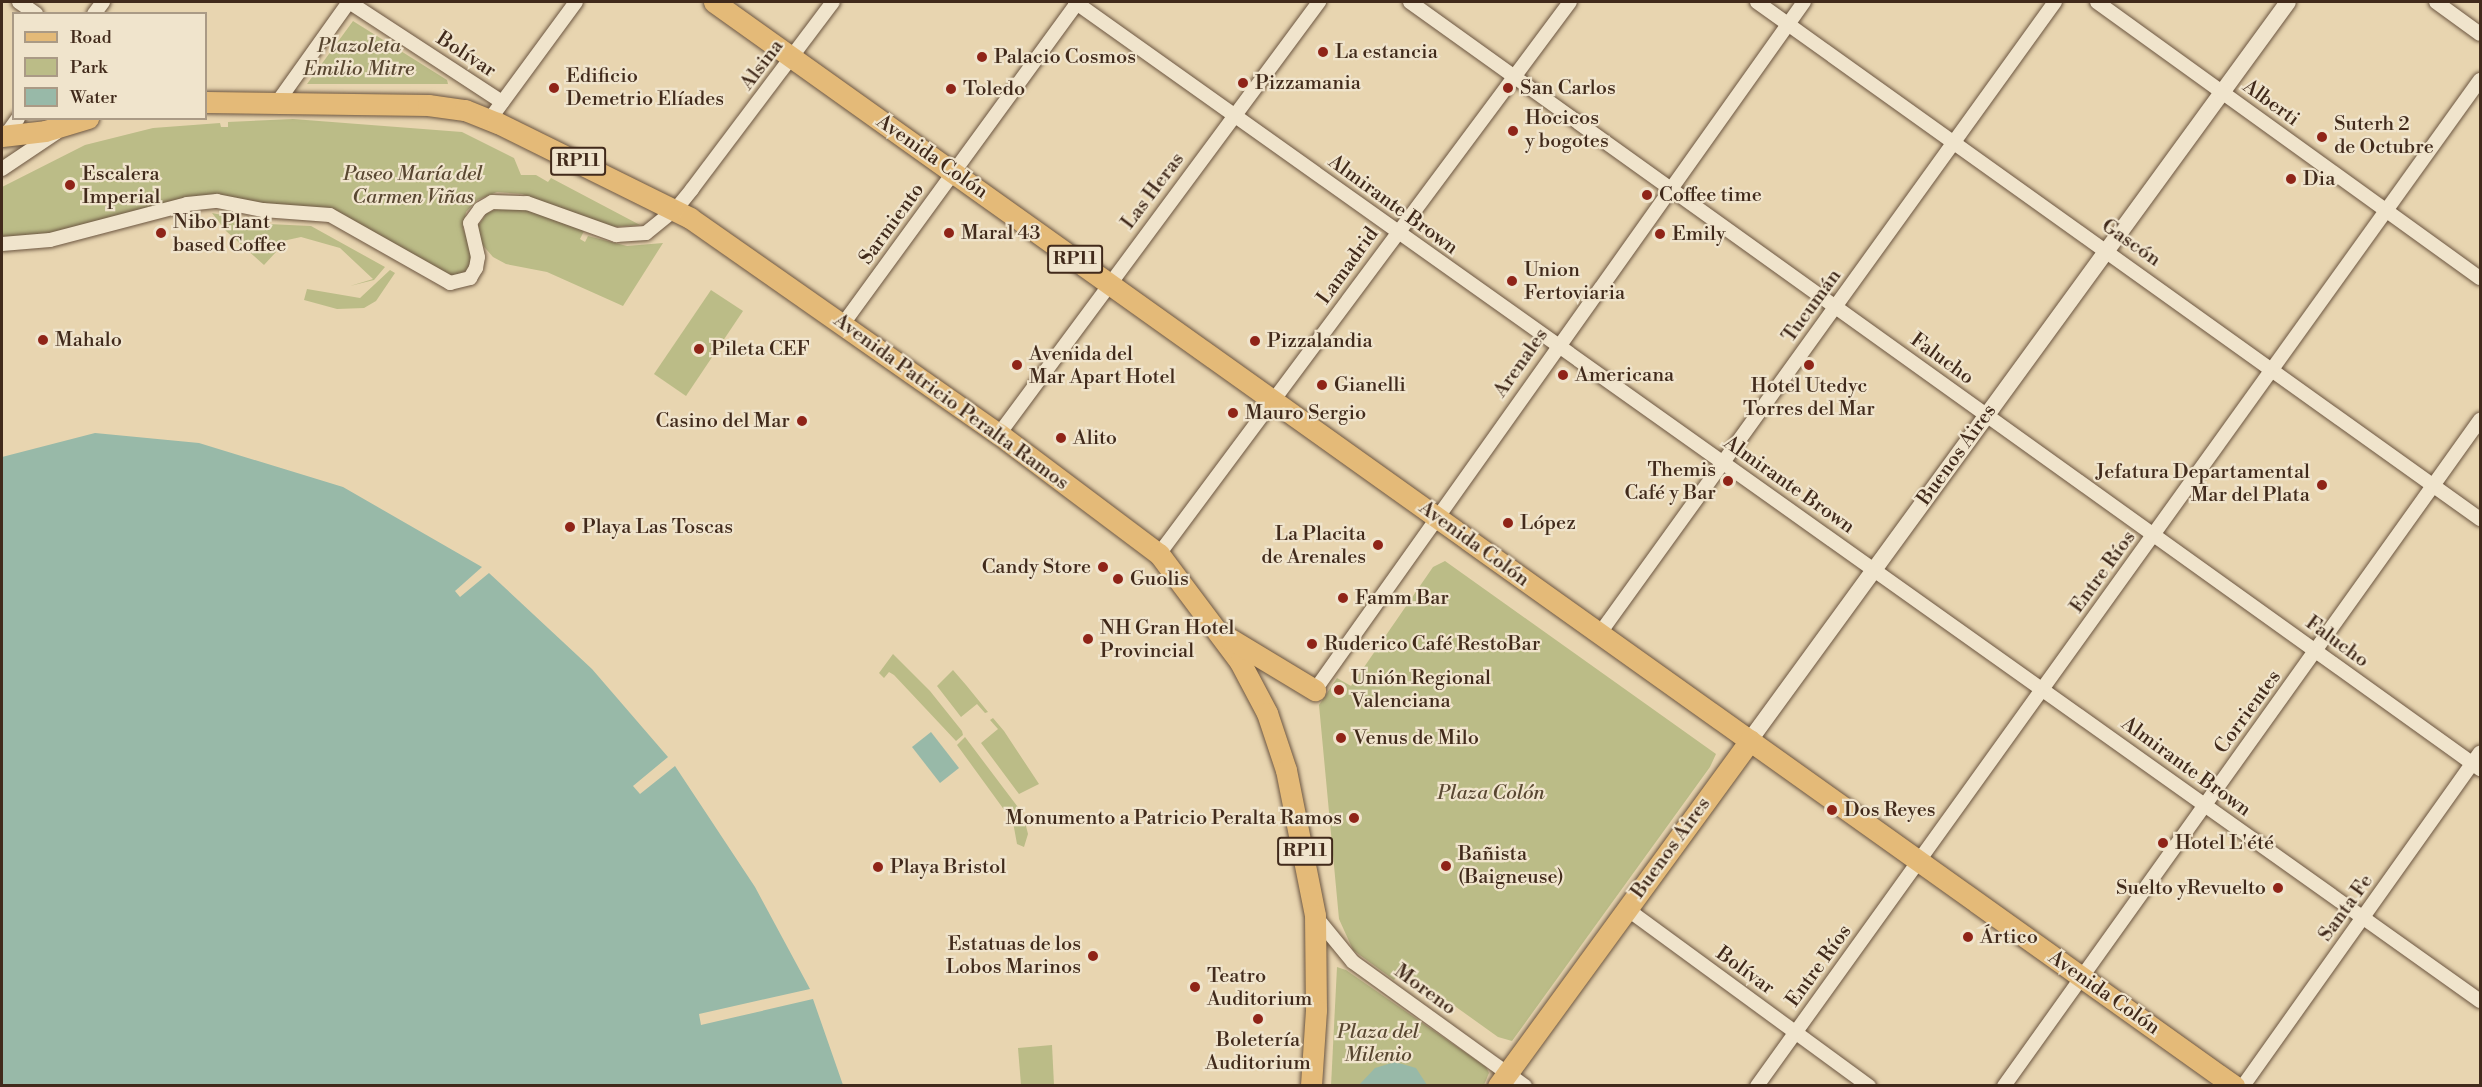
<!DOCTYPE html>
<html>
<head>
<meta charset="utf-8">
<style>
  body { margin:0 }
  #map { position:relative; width:2482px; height:1087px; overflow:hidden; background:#e8d5b0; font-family:"Libre Bodoni",serif }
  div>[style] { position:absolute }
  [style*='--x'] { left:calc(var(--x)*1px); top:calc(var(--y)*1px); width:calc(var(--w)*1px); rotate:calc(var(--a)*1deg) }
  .green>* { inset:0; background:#bbbc87 }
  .water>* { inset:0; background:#98b9a8 }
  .roads { filter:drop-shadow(0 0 2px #6b5540) drop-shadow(0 0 2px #6b5540) }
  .minor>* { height:14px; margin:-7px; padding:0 7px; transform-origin:7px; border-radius:7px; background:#f0e4cc }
  .tertiary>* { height:16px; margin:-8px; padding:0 8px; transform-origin:8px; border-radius:8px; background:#f0e4cc }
  .primary>* { height:21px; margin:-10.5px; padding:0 10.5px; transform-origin:10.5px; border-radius:10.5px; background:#e4ba78 }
  .dots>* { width:16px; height:16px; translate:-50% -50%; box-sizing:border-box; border:3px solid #f0e4cc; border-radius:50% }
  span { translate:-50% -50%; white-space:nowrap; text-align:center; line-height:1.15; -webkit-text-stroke:4.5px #f0e4cc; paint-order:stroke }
  .shield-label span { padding:2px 4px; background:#f0e4cc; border:2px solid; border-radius:4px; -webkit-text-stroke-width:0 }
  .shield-label { font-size:18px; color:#412a1b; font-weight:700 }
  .park-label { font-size:20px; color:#594731; font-style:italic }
  .poi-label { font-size:20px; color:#412a1b }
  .left { translate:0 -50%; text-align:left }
  .right { translate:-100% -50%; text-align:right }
  .street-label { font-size:20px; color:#412a1b }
  .frame { position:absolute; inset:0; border:3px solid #412a1b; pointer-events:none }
  .legend { position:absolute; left:12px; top:12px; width:195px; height:108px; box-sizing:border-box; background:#f0e4cc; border:2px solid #aa9a85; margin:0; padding:8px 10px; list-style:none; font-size:18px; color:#412a1b }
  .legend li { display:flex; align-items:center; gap:12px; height:30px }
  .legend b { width:30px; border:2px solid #aa9a85 }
</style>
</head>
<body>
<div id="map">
  <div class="green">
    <div style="clip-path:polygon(353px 21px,447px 80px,448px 84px,307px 84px)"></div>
    <div style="clip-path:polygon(293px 119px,462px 132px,514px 158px,521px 175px,536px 175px,548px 182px,551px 178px,640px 225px,611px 227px,522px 194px,497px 192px,477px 200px,466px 212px,463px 228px,472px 253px,471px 264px,468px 270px,454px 277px,441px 274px,327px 208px,275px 206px,229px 198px,43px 235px,2px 238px,2px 187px,85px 145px,153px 128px,220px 123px,221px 127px,228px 127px,228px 122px)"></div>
    <div style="clip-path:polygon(500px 208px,525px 209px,584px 231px,580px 239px,585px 242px,588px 236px,627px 246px,663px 243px,623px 306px,547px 272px,506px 264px,493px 257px,480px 242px,478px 226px,487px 213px)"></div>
    <div style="clip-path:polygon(212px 213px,268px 224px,311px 226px,385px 267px,374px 280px,350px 286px,373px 279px,340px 248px,301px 237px,269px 244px,276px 252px,264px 265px,226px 231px)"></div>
    <div style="clip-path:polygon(390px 270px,395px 273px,376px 301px,364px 308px,337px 309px,304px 300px,307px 289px,360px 298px)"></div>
    <div style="clip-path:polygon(711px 290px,743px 311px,686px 396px,654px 374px)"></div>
    <div style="clip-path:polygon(1445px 561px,1716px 754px,1710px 767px,1512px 1041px,1498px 1037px,1403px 969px,1394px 980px,1353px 950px,1339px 919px,1319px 705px,1337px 678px,1351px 686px,1433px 567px)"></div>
    <div style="clip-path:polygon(893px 654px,930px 691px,962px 731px,963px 735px,956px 741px,894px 675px,889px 672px,884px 678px,879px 673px)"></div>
    <div style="clip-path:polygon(953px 670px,966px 685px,988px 712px,985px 713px,977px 704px,961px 717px,937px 686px)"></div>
    <div style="clip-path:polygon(993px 718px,1004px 731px,1039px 784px,1019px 794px,981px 743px,998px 729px,990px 720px)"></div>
    <div style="clip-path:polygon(965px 737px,1023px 814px,1028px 834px,1024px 847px,1017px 844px,1013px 822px,957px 745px)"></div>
    <div style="clip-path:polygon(1337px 967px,1346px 970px,1486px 1067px,1489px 1073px,1484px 1085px,1331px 1086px)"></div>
    <div style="clip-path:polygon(1052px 1045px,1054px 1085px,1021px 1085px,1018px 1048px)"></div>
  </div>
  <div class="water">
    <div style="clip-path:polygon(95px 433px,199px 443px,343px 487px,482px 567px,455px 591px,460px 597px,489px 573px,592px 669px,668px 757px,633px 786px,640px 794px,675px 766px,755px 887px,810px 989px,699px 1014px,701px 1025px,813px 999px,843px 1085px,2px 1085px,2px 457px)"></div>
    <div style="clip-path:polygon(931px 732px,959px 768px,940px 783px,912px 747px)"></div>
    <div style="clip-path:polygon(1395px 1062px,1416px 1068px,1427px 1085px,1359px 1085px,1375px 1068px)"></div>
  </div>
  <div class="roads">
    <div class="minor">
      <div style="--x:19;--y:2;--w:21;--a:35"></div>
      <div style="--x:349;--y:2;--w:183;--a:33.2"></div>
      <div style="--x:1075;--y:2;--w:1724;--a:35.41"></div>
      <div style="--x:1410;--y:2;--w:1317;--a:35.63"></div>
      <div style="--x:1757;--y:2;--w:889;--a:35.57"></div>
      <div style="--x:2097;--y:2;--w:472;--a:35.8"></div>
      <div style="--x:2436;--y:2;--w:54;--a:36"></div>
      <div style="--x:94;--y:14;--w:15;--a:-53"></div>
      <div style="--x:279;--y:100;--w:120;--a:-54.5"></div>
      <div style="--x:490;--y:119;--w:145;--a:-53.7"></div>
      <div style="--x:3;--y:139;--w:26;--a:-54"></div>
      <div style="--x:2;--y:169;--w:66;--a:-33.9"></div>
      <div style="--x:2;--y:244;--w:48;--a:-4.8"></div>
      <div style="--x:50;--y:240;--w:142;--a:-14.7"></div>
      <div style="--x:187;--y:204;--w:30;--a:-6"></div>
      <div style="--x:217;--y:201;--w:47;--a:11.1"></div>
      <div style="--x:263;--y:210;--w:67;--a:4.3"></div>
      <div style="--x:330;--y:215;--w:138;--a:29.5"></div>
      <div style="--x:450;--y:283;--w:21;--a:-14"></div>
      <div style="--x:470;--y:278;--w:12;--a:-59"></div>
      <div style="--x:476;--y:268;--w:11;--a:-80"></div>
      <div style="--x:478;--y:257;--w:35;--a:-103"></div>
      <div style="--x:470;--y:223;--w:17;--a:-54"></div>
      <div style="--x:480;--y:209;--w:14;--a:-30"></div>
      <div style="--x:492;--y:202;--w:35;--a:2"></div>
      <div style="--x:527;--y:203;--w:95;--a:19.8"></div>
      <div style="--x:616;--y:235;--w:30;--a:-4"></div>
      <div style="--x:646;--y:233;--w:38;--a:-39"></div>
      <div style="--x:676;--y:209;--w:26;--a:-51"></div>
      <div style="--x:692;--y:189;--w:234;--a:-53"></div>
      <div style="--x:843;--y:324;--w:399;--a:-53.9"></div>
      <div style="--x:999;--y:434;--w:538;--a:-53.47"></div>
      <div style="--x:1159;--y:554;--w:688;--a:-53.33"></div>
      <div style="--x:1600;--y:633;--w:778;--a:-54.21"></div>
      <div style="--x:1315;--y:690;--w:844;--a:-54.6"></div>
      <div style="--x:1627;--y:909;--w:300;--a:36.2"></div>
      <div style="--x:1316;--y:917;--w:58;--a:50.6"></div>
      <div style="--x:1353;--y:962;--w:212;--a:35.8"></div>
      <div style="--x:1757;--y:1086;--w:1239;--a:-54.3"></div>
      <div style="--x:2004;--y:1086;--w:819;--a:-54.45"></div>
      <div style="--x:2243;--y:1086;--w:409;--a:-54.6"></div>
    </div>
    <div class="tertiary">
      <div style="--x:1750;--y:740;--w:913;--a:-53.91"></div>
    </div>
    <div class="primary">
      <div style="--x:714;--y:2;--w:1867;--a:35.49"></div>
      <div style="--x:206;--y:102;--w:222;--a:0.8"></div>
      <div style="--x:428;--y:105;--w:37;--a:8"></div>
      <div style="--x:465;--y:110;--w:35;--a:22"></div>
      <div style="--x:498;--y:123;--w:214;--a:26.3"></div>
      <div style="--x:690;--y:218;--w:377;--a:35"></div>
      <div style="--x:999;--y:434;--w:200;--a:36.9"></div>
      <div style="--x:1159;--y:554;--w:135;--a:53.1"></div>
      <div style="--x:1240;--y:662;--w:58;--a:62.1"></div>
      <div style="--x:1267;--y:713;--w:60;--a:71.6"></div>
      <div style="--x:1286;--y:770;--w:148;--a:78.7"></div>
      <div style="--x:1315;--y:915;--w:95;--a:89.4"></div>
      <div style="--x:1316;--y:1010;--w:76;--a:93.8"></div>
      <div style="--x:2;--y:136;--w:43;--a:-6.6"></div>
      <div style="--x:45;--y:131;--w:45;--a:-16.8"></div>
      <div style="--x:1227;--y:637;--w:103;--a:31.1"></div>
      <div style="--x:1498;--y:1086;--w:428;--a:-53.9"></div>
    </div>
  </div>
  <div class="dots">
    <div style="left:1323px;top:52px;background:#8f2418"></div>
    <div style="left:982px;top:57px;background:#8f2418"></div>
    <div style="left:1243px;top:83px;background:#8f2418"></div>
    <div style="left:554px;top:88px;background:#8f2418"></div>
    <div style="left:1508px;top:88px;background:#8f2418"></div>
    <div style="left:951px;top:89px;background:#8f2418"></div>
    <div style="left:1513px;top:131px;background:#8f2418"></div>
    <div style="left:2322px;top:137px;background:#8f2418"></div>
    <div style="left:2291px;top:179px;background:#8f2418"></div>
    <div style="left:70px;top:185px;background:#8f2418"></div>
    <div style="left:1647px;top:195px;background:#8f2418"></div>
    <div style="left:161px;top:233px;background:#8f2418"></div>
    <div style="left:949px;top:233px;background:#8f2418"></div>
    <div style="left:1660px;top:234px;background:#8f2418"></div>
    <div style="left:1512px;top:281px;background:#8f2418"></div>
    <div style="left:43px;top:340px;background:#8f2418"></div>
    <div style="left:1255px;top:341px;background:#8f2418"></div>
    <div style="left:699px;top:349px;background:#8f2418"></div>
    <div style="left:1017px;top:365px;background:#8f2418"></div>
    <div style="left:1809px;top:365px;background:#8f2418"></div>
    <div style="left:1563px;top:375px;background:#8f2418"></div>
    <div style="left:1322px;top:385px;background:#8f2418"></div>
    <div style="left:1233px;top:413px;background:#8f2418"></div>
    <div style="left:802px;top:421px;background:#8f2418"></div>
    <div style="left:1061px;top:438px;background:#8f2418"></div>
    <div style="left:1728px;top:481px;background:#8f2418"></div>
    <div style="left:2322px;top:485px;background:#8f2418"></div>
    <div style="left:1508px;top:523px;background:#8f2418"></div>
    <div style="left:570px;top:527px;background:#8f2418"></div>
    <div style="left:1378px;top:545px;background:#8f2418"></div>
    <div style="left:1103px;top:567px;background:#8f2418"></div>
    <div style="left:1118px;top:579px;background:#8f2418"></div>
    <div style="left:1343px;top:598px;background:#8f2418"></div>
    <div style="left:1088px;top:639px;background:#8f2418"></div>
    <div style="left:1312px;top:644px;background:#8f2418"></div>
    <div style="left:1339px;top:690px;background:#8f2418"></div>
    <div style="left:1341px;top:738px;background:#8f2418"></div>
    <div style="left:1832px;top:810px;background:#8f2418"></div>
    <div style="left:1354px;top:818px;background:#8f2418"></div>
    <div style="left:2163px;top:843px;background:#8f2418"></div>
    <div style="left:1446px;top:866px;background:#8f2418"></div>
    <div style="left:878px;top:867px;background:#8f2418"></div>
    <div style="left:2278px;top:888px;background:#8f2418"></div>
    <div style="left:1968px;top:937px;background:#8f2418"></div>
    <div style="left:1093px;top:956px;background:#8f2418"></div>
    <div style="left:1195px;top:987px;background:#8f2418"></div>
    <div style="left:1258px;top:1019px;background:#8f2418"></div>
  </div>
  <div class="shield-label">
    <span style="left:578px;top:161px">RP11</span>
    <span style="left:1075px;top:259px">RP11</span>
    <span style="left:1305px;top:851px">RP11</span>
  </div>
  <div class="park-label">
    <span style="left:359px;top:58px">Plazoleta<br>Emilio Mitre</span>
    <span style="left:413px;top:186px">Paseo María del<br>Carmen Viñas</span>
    <span style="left:1491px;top:793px">Plaza Colón</span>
    <span style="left:1378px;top:1044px">Plaza del<br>Milenio</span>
  </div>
  <div class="poi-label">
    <span class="left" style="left:1335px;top:52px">La estancia</span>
    <span class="left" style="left:994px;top:57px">Palacio Cosmos</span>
    <span class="left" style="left:566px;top:88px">Edificio<br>Demetrio Elíades</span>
    <span class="left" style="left:1255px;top:83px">Pizzamania</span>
    <span class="left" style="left:1520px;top:88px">San Carlos</span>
    <span class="left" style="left:963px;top:89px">Toledo</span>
    <span class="left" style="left:1525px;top:130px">Hocicos<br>y bogotes</span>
    <span class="left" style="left:2334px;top:136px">Suterh 2<br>de Octubre</span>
    <span class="left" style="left:82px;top:186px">Escalera<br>Imperial</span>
    <span class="left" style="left:2303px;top:179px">Dia</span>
    <span class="left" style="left:1659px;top:195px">Coffee time</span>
    <span class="left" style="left:173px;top:234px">Nibo Plant<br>based Coffee</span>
    <span class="left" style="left:961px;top:233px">Maral 43</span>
    <span class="left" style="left:1672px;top:234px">Emily</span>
    <span class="left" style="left:1524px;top:282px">Union<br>Fertoviaria</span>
    <span class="left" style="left:55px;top:340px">Mahalo</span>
    <span class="left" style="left:1267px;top:341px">Pizzalandia</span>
    <span class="left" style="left:711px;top:349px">Pileta CEF</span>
    <span class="left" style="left:1029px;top:366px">Avenida del<br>Mar Apart Hotel</span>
    <span class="left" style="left:1575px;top:375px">Americana</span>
    <span class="left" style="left:1334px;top:385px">Gianelli</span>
    <span style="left:1809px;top:398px">Hotel Utedyc<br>Torres del Mar</span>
    <span class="left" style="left:1245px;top:413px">Mauro Sergio</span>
    <span class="right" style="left:790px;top:421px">Casino del Mar</span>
    <span class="left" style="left:1073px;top:438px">Alito</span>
    <span class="right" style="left:1716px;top:482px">Themis<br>Café y Bar</span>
    <span class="right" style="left:2310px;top:484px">Jefatura Departamental<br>Mar del Plata</span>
    <span class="left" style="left:1520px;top:523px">López</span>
    <span class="left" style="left:582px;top:527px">Playa Las Toscas</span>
    <span class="right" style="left:1366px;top:546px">La Placita<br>de Arenales</span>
    <span class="right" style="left:1091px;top:567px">Candy Store</span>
    <span class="left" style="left:1130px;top:579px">Guolis</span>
    <span class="left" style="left:1355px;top:598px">Famm Bar</span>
    <span class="left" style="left:1100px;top:640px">NH Gran Hotel<br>Provincial</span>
    <span class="left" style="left:1324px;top:644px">Ruderico Café RestoBar</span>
    <span class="left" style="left:1351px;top:690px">Unión Regional<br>Valenciana</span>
    <span class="left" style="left:1353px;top:738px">Venus de Milo</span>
    <span class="left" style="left:1844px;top:810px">Dos Reyes</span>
    <span class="right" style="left:1342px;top:818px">Monumento a Patricio Peralta Ramos</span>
    <span class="left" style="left:2175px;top:843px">Hotel L'été</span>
    <span class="left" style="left:1458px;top:866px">Bañista<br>(Baigneuse)</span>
    <span class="left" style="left:890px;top:867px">Playa Bristol</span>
    <span class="right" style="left:2266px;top:888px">Suelto yRevuelto</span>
    <span class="left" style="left:1980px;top:937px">Ártico</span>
    <span class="right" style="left:1081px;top:956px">Estatuas de los<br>Lobos Marinos</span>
    <span class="left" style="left:1207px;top:988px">Teatro<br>Auditorium</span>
    <span style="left:1258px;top:1052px">Boletería<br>Auditorium</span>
  </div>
  <div class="street-label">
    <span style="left:466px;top:55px;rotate:33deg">Bolívar</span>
    <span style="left:762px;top:65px;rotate:-53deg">Alsina</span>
    <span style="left:2271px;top:103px;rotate:36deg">Alberti</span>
    <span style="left:932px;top:157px;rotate:35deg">Avenida Colón</span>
    <span style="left:1153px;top:191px;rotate:-53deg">Las Heras</span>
    <span style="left:1393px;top:205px;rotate:36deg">Almirante Brown</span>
    <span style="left:892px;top:224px;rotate:-54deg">Sarmiento</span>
    <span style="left:2131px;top:243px;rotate:35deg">Gascón</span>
    <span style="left:1348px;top:266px;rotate:-54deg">Lamadrid</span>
    <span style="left:1812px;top:306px;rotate:-54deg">Tucumán</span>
    <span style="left:1942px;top:359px;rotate:36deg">Falucho</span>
    <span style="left:1521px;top:363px;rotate:-55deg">Arenales</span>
    <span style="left:951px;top:402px;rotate:36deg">Avenida Patricio Peralta Ramos</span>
    <span style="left:1957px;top:455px;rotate:-54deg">Buenos Aires</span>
    <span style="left:1789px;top:485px;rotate:35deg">Almirante Brown</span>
    <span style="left:1474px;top:544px;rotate:36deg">Avenida Colón</span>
    <span style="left:2103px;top:572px;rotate:-54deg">Entre Ríos</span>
    <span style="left:2337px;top:642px;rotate:36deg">Falucho</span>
    <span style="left:2248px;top:712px;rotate:-54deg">Corrientes</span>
    <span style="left:2186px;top:767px;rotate:36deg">Almirante Brown</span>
    <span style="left:1671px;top:848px;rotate:-54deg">Buenos Aires</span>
    <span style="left:2346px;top:908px;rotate:-54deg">Santa Fe</span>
    <span style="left:1819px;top:966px;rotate:-54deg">Entre Ríos</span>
    <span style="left:1745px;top:971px;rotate:36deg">Bolívar</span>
    <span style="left:1425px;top:990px;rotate:36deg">Moreno</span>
    <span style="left:2104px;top:993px;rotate:35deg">Avenida Colón</span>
  </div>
  <div class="frame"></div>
  <ul class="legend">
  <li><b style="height:8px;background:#e4ba78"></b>Road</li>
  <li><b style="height:16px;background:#bbbc87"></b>Park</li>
  <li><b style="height:16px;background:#98b9a8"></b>Water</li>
  </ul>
</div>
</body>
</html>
